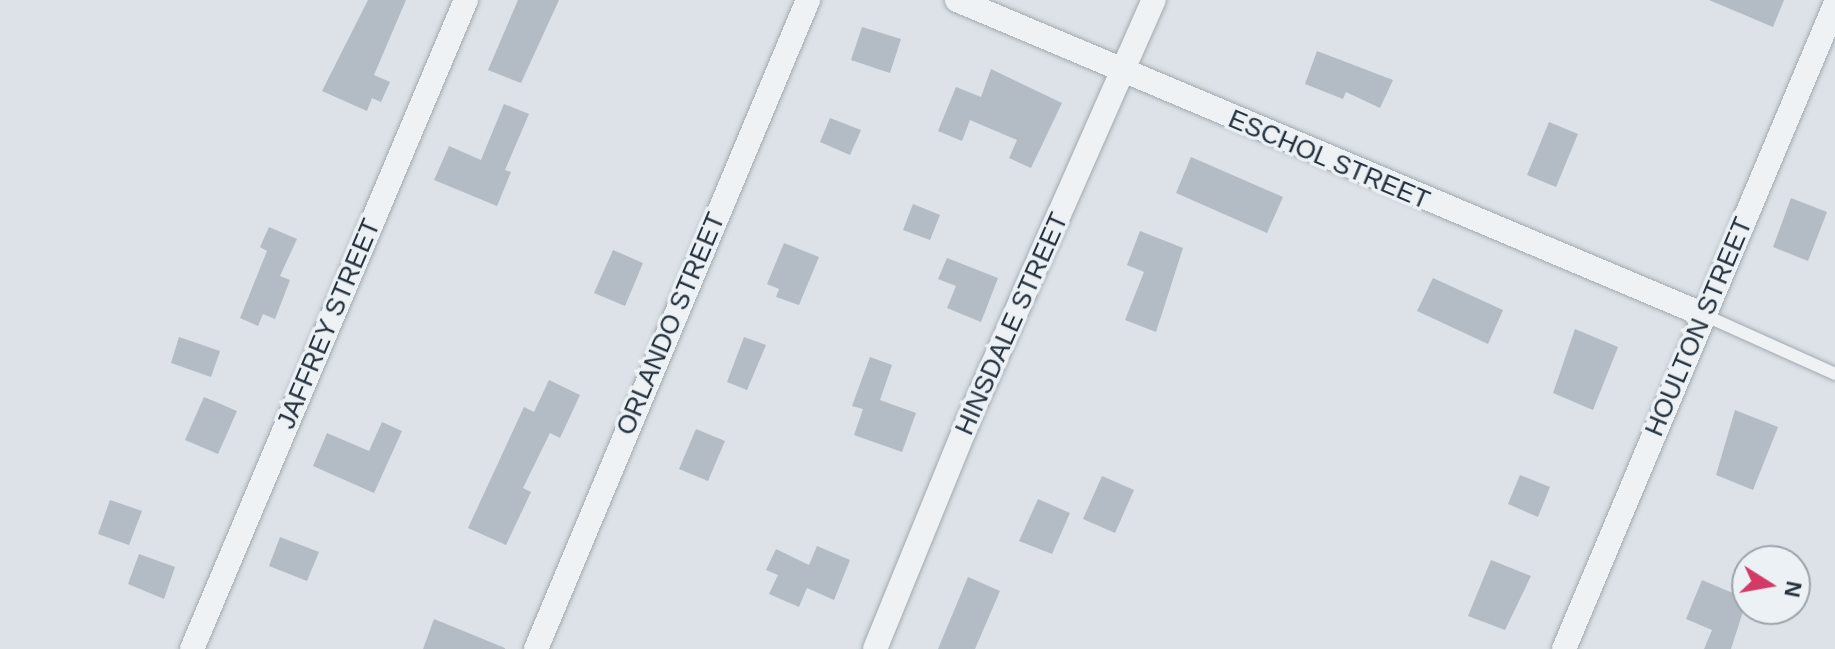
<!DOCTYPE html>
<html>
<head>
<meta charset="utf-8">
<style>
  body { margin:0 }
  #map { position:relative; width:1835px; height:649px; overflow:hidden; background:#dce2e7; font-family:Helvetica,sans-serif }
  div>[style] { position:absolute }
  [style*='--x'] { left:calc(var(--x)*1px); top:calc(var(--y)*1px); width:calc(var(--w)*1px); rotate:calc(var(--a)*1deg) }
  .building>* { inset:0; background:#b3bcc4 }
  .roads { filter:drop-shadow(0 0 2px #a1aab1) drop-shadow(0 0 2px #a1aab1) }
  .lane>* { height:12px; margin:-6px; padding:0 6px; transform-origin:6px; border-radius:6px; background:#eff2f5 }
  .street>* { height:24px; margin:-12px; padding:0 12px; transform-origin:12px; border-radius:12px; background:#eff2f5 }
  span { translate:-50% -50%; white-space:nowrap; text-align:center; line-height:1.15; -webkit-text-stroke:7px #ecf1f5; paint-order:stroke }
  .street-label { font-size:26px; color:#25323e }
  .north { position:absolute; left:1731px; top:545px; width:80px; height:80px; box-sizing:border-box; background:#ecf1f5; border:2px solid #9ca5ac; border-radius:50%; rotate:101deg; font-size:22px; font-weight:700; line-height:32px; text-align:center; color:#25323e }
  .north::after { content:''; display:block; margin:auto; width:28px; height:36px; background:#d33b65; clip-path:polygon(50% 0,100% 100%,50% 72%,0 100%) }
</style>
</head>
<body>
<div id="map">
  <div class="building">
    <div style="clip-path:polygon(368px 0,406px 0,374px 75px,390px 82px,381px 102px,372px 98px,367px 111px,322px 91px)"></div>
    <div style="clip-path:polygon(518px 0,559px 0,521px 83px,488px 70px)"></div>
    <div style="clip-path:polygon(1709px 0,1784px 0,1773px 27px)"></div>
    <div style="clip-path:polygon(862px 27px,901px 39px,890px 73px,851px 60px)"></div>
    <div style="clip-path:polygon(1317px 51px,1393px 80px,1380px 108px,1346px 92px,1343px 99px,1305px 84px)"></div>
    <div style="clip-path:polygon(991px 69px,1062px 103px,1031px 168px,1009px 158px,1017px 140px,970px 120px,962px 141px,938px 131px,956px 87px,981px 97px)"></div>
    <div style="clip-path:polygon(504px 104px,529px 114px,505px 170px,511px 172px,497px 206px,434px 180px,449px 146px,481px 160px)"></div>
    <div style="clip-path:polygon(830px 118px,861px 130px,850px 155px,820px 142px)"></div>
    <div style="clip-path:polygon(1549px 122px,1578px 134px,1556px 187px,1527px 175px)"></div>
    <div style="clip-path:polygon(1191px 157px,1283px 197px,1267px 233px,1176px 193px)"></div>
    <div style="clip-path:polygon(1791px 198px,1827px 212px,1808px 261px,1773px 247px)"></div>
    <div style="clip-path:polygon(913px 204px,940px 215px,930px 240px,903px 230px)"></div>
    <div style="clip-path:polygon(269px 227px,297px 239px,280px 276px,290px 280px,275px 319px,263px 314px,258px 326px,240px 318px,267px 251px,260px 247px)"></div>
    <div style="clip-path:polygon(1140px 231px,1183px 248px,1156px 332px,1125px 320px,1144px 272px,1127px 265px)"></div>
    <div style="clip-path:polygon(784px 243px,819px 257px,799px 305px,776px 297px,779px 289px,767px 284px)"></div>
    <div style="clip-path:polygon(613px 250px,643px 263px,625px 306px,594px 293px)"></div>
    <div style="clip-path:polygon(947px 258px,998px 278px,981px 322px,947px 308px,956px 286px,938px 279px)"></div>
    <div style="clip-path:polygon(1433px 278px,1503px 310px,1488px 344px,1417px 311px)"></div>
    <div style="clip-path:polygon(1575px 329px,1618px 347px,1593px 410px,1553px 393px)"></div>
    <div style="clip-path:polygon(179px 337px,220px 351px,211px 377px,171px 363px)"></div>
    <div style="clip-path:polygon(744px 337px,766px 345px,747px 390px,727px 382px)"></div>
    <div style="clip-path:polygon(870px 357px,892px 365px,880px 400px,916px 413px,902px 452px,854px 435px,863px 409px,852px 406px)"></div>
    <div style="clip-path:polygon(549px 380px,580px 395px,560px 438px,550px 433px,523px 488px,531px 492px,506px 545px,468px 528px,524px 407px,534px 412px)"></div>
    <div style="clip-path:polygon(204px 397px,237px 411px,218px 454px,185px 440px)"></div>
    <div style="clip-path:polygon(1735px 410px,1778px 427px,1753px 490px,1716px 475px)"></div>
    <div style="clip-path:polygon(382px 422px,402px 431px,374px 493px,313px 466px,327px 433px,369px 451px)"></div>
    <div style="clip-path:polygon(696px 429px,725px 441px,708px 481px,679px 469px)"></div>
    <div style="clip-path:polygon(1520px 475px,1550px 487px,1538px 517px,1508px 504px)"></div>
    <div style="clip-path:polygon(1102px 476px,1134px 490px,1115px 533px,1083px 519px)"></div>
    <div style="clip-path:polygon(1038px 499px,1070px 513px,1052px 554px,1019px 541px)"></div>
    <div style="clip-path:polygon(110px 500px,142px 511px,129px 545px,98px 534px)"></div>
    <div style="clip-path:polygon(280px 537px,319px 552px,307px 581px,269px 566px)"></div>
    <div style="clip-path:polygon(817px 546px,850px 560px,834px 600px,807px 588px,799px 607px,769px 594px,778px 575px,766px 570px,776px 549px,809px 565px)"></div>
    <div style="clip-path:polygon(139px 554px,175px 567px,164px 599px,128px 584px)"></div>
    <div style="clip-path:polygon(1491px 560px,1531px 576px,1505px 630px,1468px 616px)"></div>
    <div style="clip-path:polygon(968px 577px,1000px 591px,975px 649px,938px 649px)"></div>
    <div style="clip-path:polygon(1702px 580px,1747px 599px,1731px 649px,1704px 649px,1712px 630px,1686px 619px)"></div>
    <div style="clip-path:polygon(434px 619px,505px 648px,505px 649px,423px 649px)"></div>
  </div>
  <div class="roads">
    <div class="lane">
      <div style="--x:1704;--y:315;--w:144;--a:24.2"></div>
    </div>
    <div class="street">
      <div style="--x:957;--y:0;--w:811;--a:22.86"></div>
      <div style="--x:192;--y:649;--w:704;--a:-67.11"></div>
      <div style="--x:536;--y:649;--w:704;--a:-67.26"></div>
      <div style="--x:875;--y:649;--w:246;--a:-67.8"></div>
      <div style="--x:968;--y:421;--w:460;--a:-66.2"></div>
      <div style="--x:1564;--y:649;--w:699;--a:-67.18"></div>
    </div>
  </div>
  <div class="street-label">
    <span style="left:1329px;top:160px;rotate:23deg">ESCHOL STREET</span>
    <span style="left:329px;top:324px;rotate:-67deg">JAFFREY STREET</span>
    <span style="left:671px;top:324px;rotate:-67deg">ORLANDO STREET</span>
    <span style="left:1012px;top:324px;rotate:-66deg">HINSDALE STREET</span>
    <span style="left:1699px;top:327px;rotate:-67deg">HOULTON STREET</span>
  </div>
  <div class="north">N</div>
</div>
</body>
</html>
